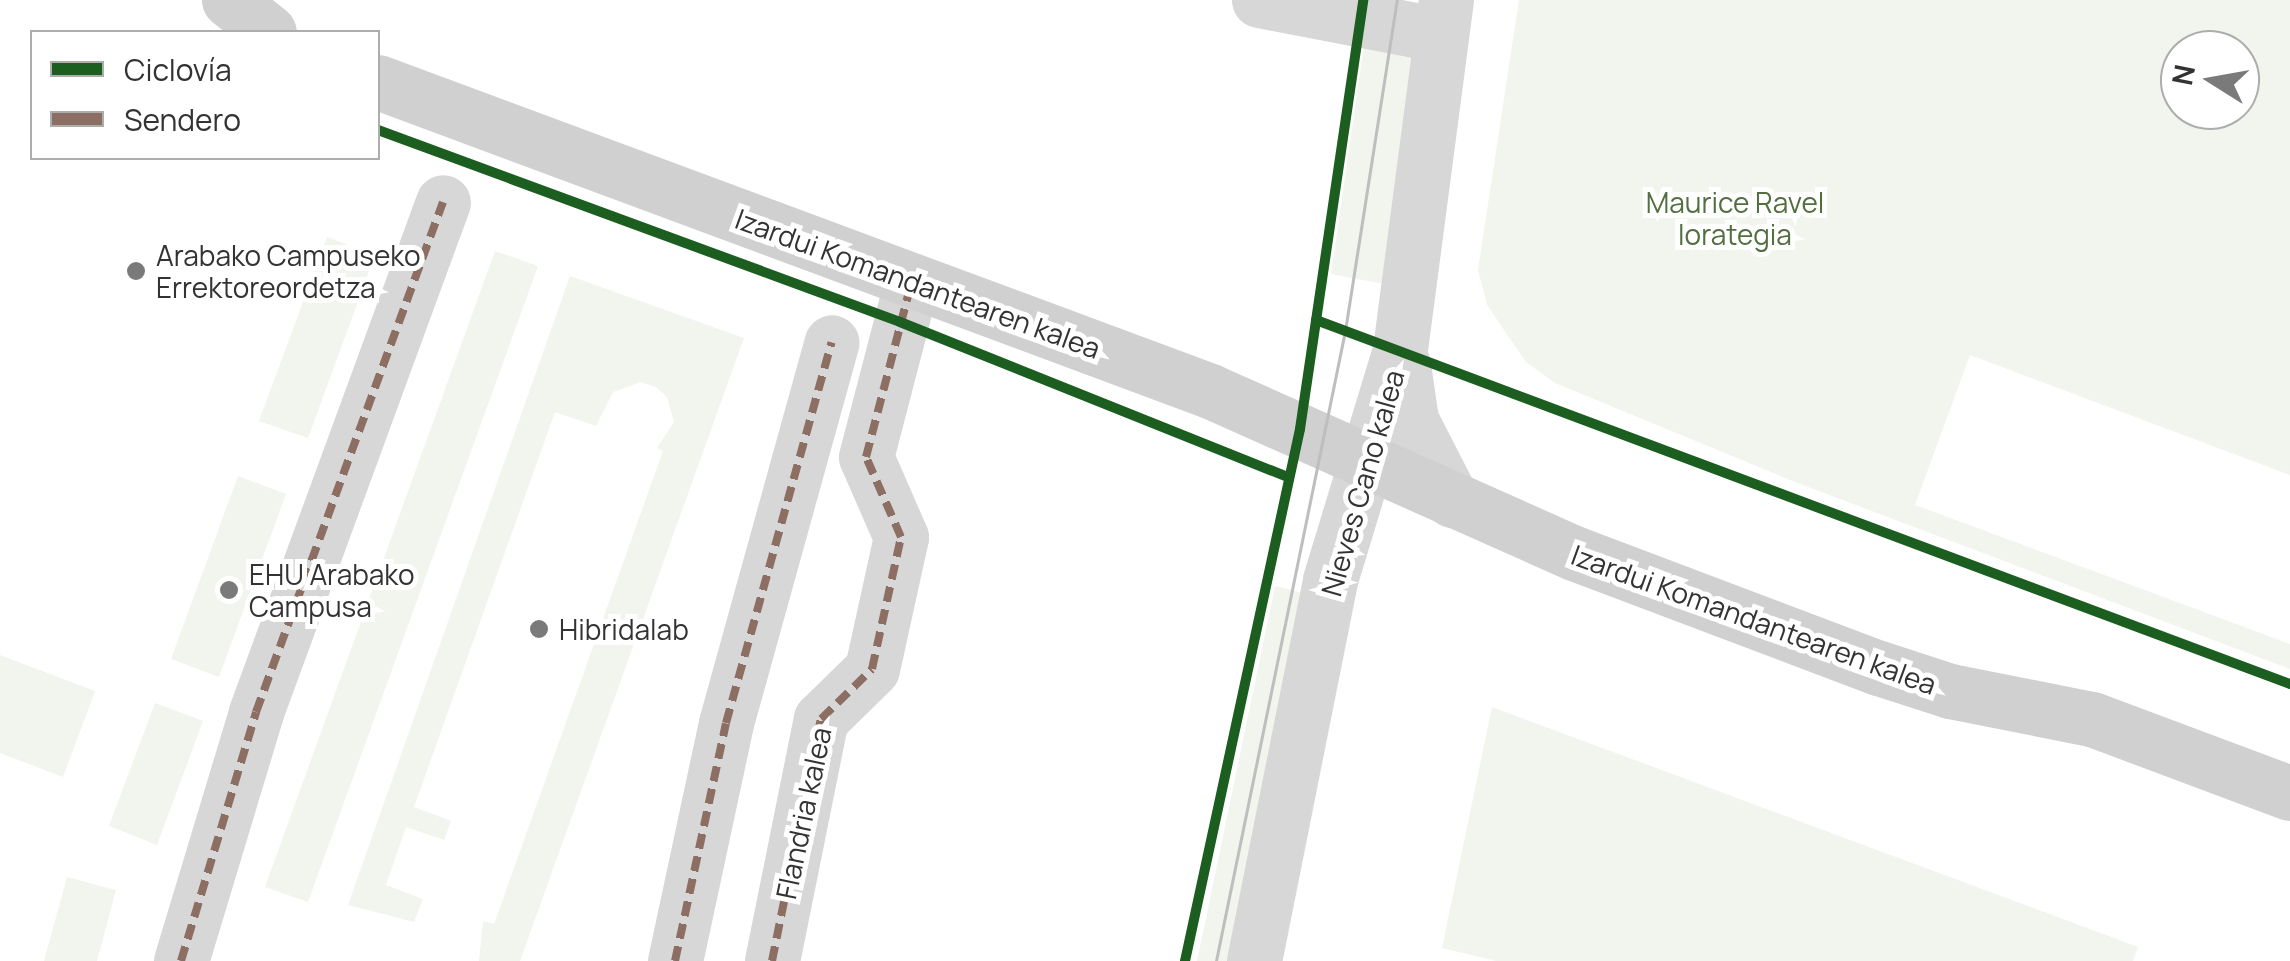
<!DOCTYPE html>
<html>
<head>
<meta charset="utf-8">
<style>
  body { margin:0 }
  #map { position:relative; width:2290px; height:961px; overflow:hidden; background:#fff; font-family:Manrope,sans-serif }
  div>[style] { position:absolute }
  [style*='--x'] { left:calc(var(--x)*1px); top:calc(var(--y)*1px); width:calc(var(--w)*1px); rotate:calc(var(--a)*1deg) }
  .green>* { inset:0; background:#f1f5ed }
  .pedestrian>* { height:55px; margin:-27.5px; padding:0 27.5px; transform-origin:27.5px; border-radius:27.5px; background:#d7d7d7 }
  .minor>* { height:55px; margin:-27.5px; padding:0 27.5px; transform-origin:27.5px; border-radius:27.5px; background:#d7d7d7 }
  .secondary>* { height:55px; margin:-27.5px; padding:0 27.5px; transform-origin:27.5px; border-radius:27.5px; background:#d0d0d0 }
  .tram>* { height:2.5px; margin:-1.25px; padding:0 1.25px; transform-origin:1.25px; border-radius:1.25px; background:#bebebe }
  .quiet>* { height:8px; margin-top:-4px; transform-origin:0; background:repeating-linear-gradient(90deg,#8d6e63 0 15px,transparent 0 23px) }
  .cycleway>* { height:10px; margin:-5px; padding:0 5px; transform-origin:5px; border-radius:5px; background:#1b5e20 }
  .dots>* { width:28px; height:28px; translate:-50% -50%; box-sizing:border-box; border:5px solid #fff; border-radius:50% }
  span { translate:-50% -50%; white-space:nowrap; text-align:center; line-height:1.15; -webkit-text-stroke:10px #fff; paint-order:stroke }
  .park-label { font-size:28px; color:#536f40 }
  .poi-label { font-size:28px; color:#333 }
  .left { translate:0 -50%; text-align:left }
  .street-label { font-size:28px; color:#333 }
  .legend { position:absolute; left:30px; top:30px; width:350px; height:130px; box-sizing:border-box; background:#fff; border:2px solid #adadad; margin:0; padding:12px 18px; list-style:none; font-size:30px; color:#333 }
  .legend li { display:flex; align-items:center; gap:20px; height:50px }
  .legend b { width:50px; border:2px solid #adadad }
  .north { position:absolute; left:2160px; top:30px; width:100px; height:100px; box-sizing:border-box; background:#fff; border:2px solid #adadad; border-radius:50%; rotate:281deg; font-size:28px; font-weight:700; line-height:40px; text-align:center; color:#333 }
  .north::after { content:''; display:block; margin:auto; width:35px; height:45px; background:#7a7a7a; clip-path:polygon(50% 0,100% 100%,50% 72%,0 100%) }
</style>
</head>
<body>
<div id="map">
  <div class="green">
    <div style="clip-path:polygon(evenodd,1519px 0,2290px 0,2290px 475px,1970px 355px,1915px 505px,2290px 644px,2290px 669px,1795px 482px,1555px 383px,1526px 362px,1487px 305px,1478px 270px,1519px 0,2180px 50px,2240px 50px,2240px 110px,2180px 110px,2180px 50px)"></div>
    <div style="clip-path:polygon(1364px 45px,1416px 52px,1389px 285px,1331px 274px)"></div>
    <div style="clip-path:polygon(327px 237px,375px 255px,308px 438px,259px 421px)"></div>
    <div style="clip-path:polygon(495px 251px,538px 266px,308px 902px,265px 887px)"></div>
    <div style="clip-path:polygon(570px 276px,744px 338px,520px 961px,479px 961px,483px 921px,494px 924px,663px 451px,657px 448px,674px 422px,667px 397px,656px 387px,641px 382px,613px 392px,596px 426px,555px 412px,414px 807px,451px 821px,444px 840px,406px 827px,386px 885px,423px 899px,414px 922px,348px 905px)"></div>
    <div style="clip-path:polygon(238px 476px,286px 494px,219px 677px,171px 659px)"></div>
    <div style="clip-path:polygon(1275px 586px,1308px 594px,1233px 961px,1197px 961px)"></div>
    <div style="clip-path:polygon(0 655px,95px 691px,63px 777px,0 753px)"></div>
    <div style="clip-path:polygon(155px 703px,203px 721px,157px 845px,109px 826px)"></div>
    <div style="clip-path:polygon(1492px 707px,2138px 947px,2133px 961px,1496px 961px,1442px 948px)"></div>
    <div style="clip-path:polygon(67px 877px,116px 890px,97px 961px,44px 961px)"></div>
  </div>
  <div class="pedestrian">
    <div style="--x:181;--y:961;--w:260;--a:-73.2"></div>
    <div style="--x:256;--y:712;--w:543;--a:-69.86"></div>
    <div style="--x:675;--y:961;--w:243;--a:-77.9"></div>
    <div style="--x:726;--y:723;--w:395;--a:-74.5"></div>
  </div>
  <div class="minor">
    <div style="--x:1259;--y:0;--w:184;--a:10.9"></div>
    <div style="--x:1403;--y:364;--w:57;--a:81.9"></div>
    <div style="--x:1411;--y:420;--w:90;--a:62.9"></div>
    <div style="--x:772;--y:961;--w:247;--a:-78.6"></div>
    <div style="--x:821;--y:719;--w:71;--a:-44.4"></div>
    <div style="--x:872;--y:669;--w:135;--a:-77.6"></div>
    <div style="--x:901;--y:537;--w:87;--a:-113.6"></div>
    <div style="--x:866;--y:457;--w:182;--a:-75.4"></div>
    <div style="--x:1254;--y:961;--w:389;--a:-78.7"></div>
    <div style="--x:1330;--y:580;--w:241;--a:-73.1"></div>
    <div style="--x:1400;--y:349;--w:352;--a:-82.5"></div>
  </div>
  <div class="secondary">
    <div style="--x:229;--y:0;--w:51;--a:38.7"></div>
    <div style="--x:378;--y:82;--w:888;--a:20.37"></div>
    <div style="--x:1210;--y:391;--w:398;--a:24"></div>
    <div style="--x:1574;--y:553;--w:326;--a:20.7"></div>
    <div style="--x:1879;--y:668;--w:75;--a:17.9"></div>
    <div style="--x:1950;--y:691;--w:145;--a:11.2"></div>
    <div style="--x:2092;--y:719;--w:211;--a:20.5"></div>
  </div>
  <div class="tram">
    <div style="--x:1216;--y:961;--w:643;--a:-78.43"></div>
    <div style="--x:1345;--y:331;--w:335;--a:-81.1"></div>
  </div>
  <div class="quiet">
    <div style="--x:181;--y:961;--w:260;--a:-73.2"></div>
    <div style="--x:256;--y:712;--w:543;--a:-69.86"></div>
    <div style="--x:675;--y:961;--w:243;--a:-77.9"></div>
    <div style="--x:726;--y:723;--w:395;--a:-74.5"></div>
    <div style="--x:772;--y:961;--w:247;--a:-78.6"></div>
    <div style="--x:821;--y:719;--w:71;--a:-44.4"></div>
    <div style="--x:872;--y:669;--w:135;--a:-77.6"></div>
    <div style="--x:901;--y:537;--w:87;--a:-113.6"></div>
    <div style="--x:866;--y:457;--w:182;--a:-75.4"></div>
  </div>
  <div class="cycleway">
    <div style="--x:378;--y:130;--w:556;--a:20.19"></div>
    <div style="--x:900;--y:322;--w:418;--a:21.8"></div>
    <div style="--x:1316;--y:320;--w:1040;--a:20.49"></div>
    <div style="--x:1185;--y:961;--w:544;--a:-77.8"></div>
    <div style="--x:1300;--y:429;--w:434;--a:-81.6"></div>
  </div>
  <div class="dots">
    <div style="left:136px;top:271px;background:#7a7a7a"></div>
    <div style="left:229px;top:590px;background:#7a7a7a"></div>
    <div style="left:539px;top:629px;background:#7a7a7a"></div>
  </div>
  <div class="park-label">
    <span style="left:1735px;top:218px">Maurice Ravel<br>lorategia</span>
  </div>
  <div class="poi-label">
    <span class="left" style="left:156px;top:271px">Arabako Campuseko<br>Errektoreordetza</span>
    <span class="left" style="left:249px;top:590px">EHU Arabako<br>Campusa</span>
    <span class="left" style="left:559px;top:629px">Hibridalab</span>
  </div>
  <div class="street-label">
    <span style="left:918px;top:283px;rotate:20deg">Izardui Komandantearen kalea</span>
    <span style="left:1362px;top:483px;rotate:-74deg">Nieves Cano kalea</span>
    <span style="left:1754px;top:619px;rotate:20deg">Izardui Komandantearen kalea</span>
    <span style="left:803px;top:813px;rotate:-78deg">Flandria kalea</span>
  </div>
  <ul class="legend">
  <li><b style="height:12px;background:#1b5e20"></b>Ciclovía</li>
  <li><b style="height:12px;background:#8d6e63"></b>Sendero</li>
  </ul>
  <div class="north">N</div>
</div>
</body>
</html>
